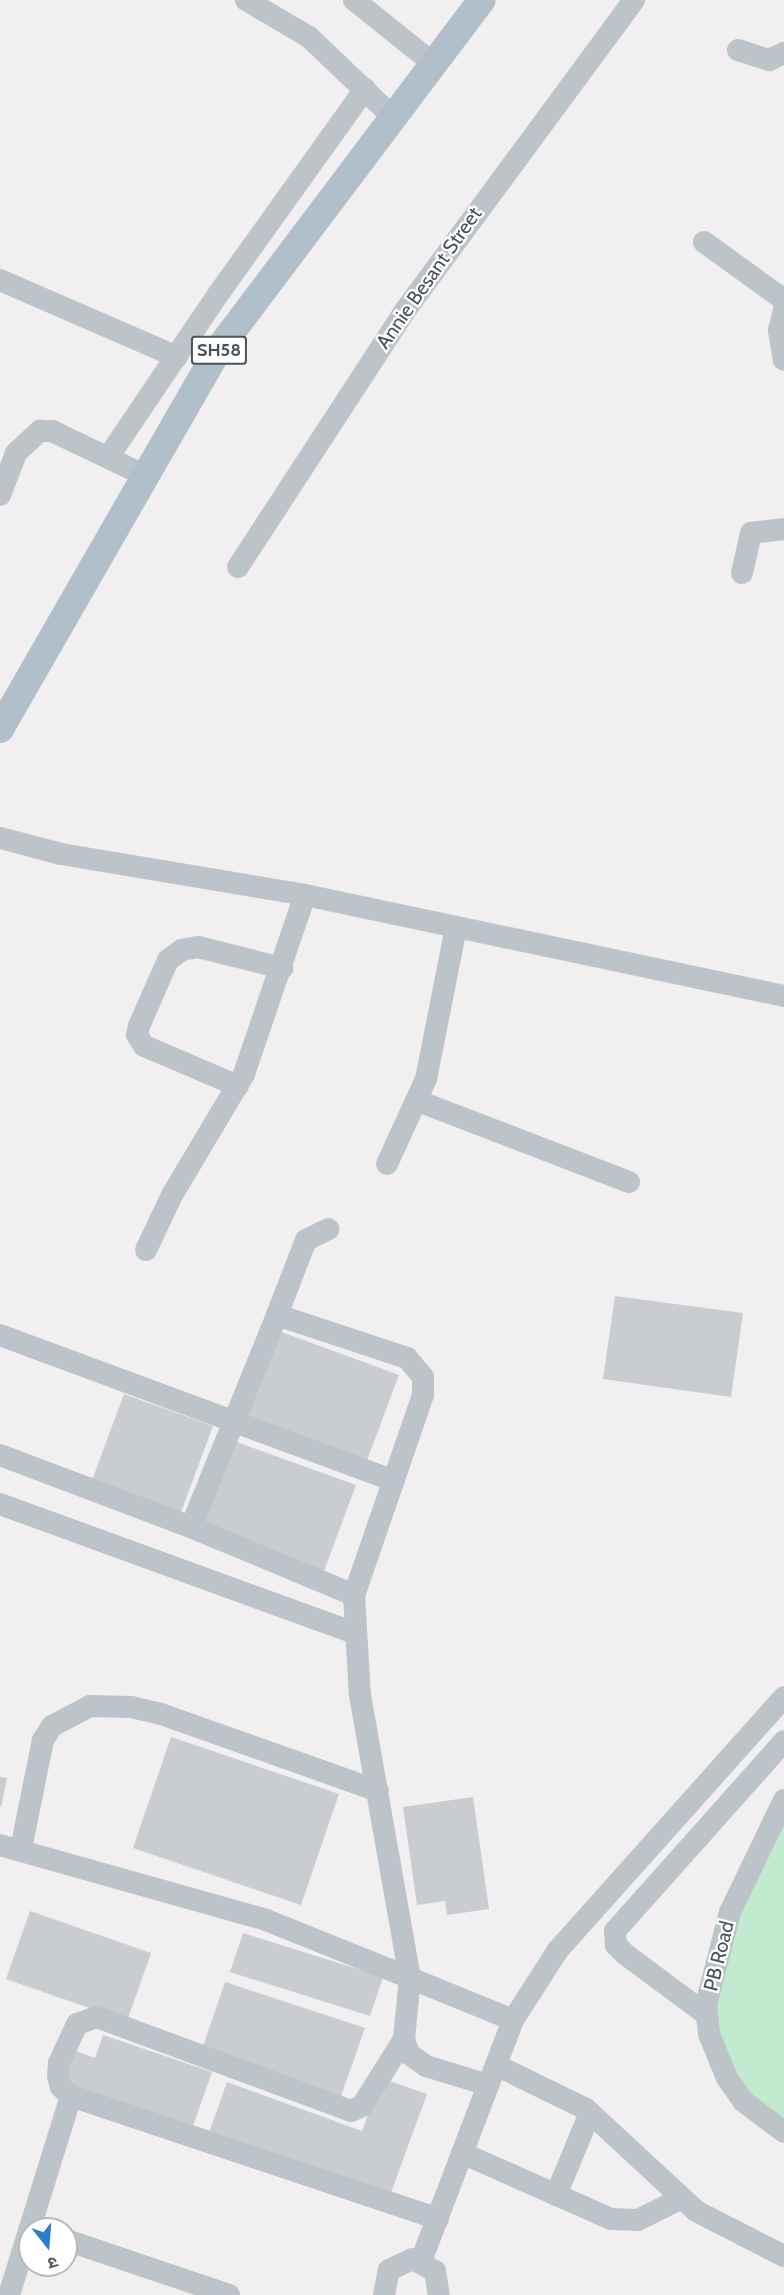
<!DOCTYPE html>
<html>
<head>
<meta charset="utf-8">
<style>
  body { margin:0 }
  #map { position:relative; width:784px; height:2295px; overflow:hidden; background:#f1efef; font-family:Cabin,"Noto Sans Devanagari",sans-serif }
  div>[style] { position:absolute }
  [style*='--x'] { left:calc(var(--x)*1px); top:calc(var(--y)*1px); width:calc(var(--w)*1px); rotate:calc(var(--a)*1deg) }
  .green>* { inset:0; background:#c2eacf }
  .building>* { inset:0; background:#c9ccd1 }
  .minor>* { height:22px; margin:-11px; padding:0 11px; transform-origin:11px; border-radius:11px; background:#bcc4ca }
  .major>* { height:28px; margin:-14px; padding:0 14px; transform-origin:14px; border-radius:14px; background:#b1bfca }
  span { translate:-50% -50%; white-space:nowrap; text-align:center; line-height:1.15; -webkit-text-stroke:4.5px #fff; paint-order:stroke }
  .shield-label span { padding:2px 4px; background:#fff; border:2px solid; border-radius:4px; -webkit-text-stroke-width:0 }
  .shield-label { font-size:18px; color:#49535a; font-weight:700 }
  .street-label { font-size:20px; color:#49535a }
  .north { position:absolute; left:18px; top:2217px; width:60px; height:60px; box-sizing:border-box; background:#fff; border:2px solid #b6babd; border-radius:50%; rotate:163deg; font-size:16px; font-weight:700; line-height:24px; text-align:center; color:#49535a }
  .north::after { content:''; display:block; margin:auto; width:21px; height:27px; background:#2c7ccd; clip-path:polygon(50% 0,100% 100%,50% 72%,0 100%) }
</style>
</head>
<body>
<div id="map">
  <div class="green">
    <div style="clip-path:polygon(784px 1788px,784px 2137px,765px 2128px,699px 2018px,770px 1811px)"></div>
  </div>
  <div class="building">
    <div style="clip-path:polygon(615px 1296px,743px 1313px,731px 1397px,603px 1379px)"></div>
    <div style="clip-path:polygon(279px 1331px,399px 1375px,366px 1463px,246px 1418px)"></div>
    <div style="clip-path:polygon(124px 1394px,213px 1426px,180px 1515px,91px 1483px)"></div>
    <div style="clip-path:polygon(234px 1441px,356px 1485px,324px 1571px,202px 1527px)"></div>
    <div style="clip-path:polygon(171px 1737px,339px 1794px,301px 1905px,133px 1848px)"></div>
    <div style="clip-path:polygon(0 1777px,7px 1778px,1px 1807px,0 1807px)"></div>
    <div style="clip-path:polygon(473px 1797px,489px 1909px,447px 1915px,445px 1901px,417px 1905px,403px 1807px)"></div>
    <div style="clip-path:polygon(30px 1911px,151px 1953px,127px 2021px,6px 1979px)"></div>
    <div style="clip-path:polygon(243px 1933px,383px 1977px,370px 2016px,230px 1972px)"></div>
    <div style="clip-path:polygon(225px 1982px,365px 2028px,340px 2099px,201px 2052px)"></div>
    <div style="clip-path:polygon(103px 2035px,212px 2072px,192px 2129px,61px 2085px,73px 2050px,95px 2058px)"></div>
    <div style="clip-path:polygon(381px 2078px,427px 2094px,389px 2198px,209px 2133px,227px 2082px,362px 2131px)"></div>
  </div>
  <div class="minor">
    <div style="--x:246;--y:0;--w:73;--a:30.4"></div>
    <div style="--x:309;--y:37;--w:117;--a:43.6"></div>
    <div style="--x:354;--y:0;--w:102;--a:38.7"></div>
    <div style="--x:738;--y:50;--w:33;--a:18"></div>
    <div style="--x:769;--y:60;--w:17;--a:-25"></div>
    <div style="--x:704;--y:242;--w:99;--a:35.9"></div>
    <div style="--x:0;--y:280;--w:193;--a:23.5"></div>
    <div style="--x:784;--y:310;--w:21;--a:104"></div>
    <div style="--x:779;--y:330;--w:30;--a:81"></div>
    <div style="--x:109;--y:456;--w:197;--a:-56"></div>
    <div style="--x:219;--y:293;--w:251;--a:-54.4"></div>
    <div style="--x:0;--y:495;--w:45;--a:-69.1"></div>
    <div style="--x:16;--y:453;--w:33;--a:-43"></div>
    <div style="--x:40;--y:431;--w:12;--a:0"></div>
    <div style="--x:52;--y:431;--w:104;--a:25.6"></div>
    <div style="--x:238;--y:567;--w:304;--a:-56.9"></div>
    <div style="--x:404;--y:312;--w:388;--a:-53.6"></div>
    <div style="--x:742;--y:573;--w:41;--a:-77.3"></div>
    <div style="--x:751;--y:533;--w:33;--a:-7"></div>
    <div style="--x:0;--y:838;--w:63;--a:14.7"></div>
    <div style="--x:61;--y:854;--w:247;--a:9.5"></div>
    <div style="--x:305;--y:895;--w:490;--a:11.9"></div>
    <div style="--x:238;--y:1086;--w:102;--a:-156.9"></div>
    <div style="--x:144;--y:1046;--w:13;--a:-122"></div>
    <div style="--x:137;--y:1035;--w:9;--a:-77"></div>
    <div style="--x:139;--y:1026;--w:72;--a:-66.3"></div>
    <div style="--x:168;--y:960;--w:17;--a:-36"></div>
    <div style="--x:182;--y:950;--w:16;--a:-11"></div>
    <div style="--x:198;--y:947;--w:87;--a:14"></div>
    <div style="--x:418;--y:1101;--w:226;--a:21"></div>
    <div style="--x:387;--y:1164;--w:94;--a:-65.4"></div>
    <div style="--x:426;--y:1079;--w:155;--a:-78.8"></div>
    <div style="--x:146;--y:1250;--w:61;--a:-64.7"></div>
    <div style="--x:172;--y:1195;--w:141;--a:-59.2"></div>
    <div style="--x:244;--y:1074;--w:189;--a:-71.2"></div>
    <div style="--x:277;--y:1315;--w:80;--a:-68.9"></div>
    <div style="--x:306;--y:1240;--w:25;--a:-26"></div>
    <div style="--x:0;--y:1335;--w:420;--a:20.3"></div>
    <div style="--x:0;--y:1455;--w:204;--a:20.7"></div>
    <div style="--x:0;--y:1504;--w:377;--a:20"></div>
    <div style="--x:354;--y:1595;--w:177;--a:-157.4"></div>
    <div style="--x:191;--y:1527;--w:229;--a:-67.9"></div>
    <div style="--x:277;--y:1315;--w:137;--a:18.3"></div>
    <div style="--x:407;--y:1358;--w:25;--a:50"></div>
    <div style="--x:423;--y:1377;--w:18;--a:90"></div>
    <div style="--x:423;--y:1395;--w:212;--a:109"></div>
    <div style="--x:354;--y:1595;--w:100;--a:86.6"></div>
    <div style="--x:360;--y:1695;--w:287;--a:80"></div>
    <div style="--x:410;--y:1978;--w:111;--a:22.2"></div>
    <div style="--x:513;--y:2020;--w:83;--a:-57.3"></div>
    <div style="--x:558;--y:1950;--w:339;--a:-48.2"></div>
    <div style="--x:784;--y:1800;--w:124;--a:115.7"></div>
    <div style="--x:730;--y:1912;--w:96;--a:104.5"></div>
    <div style="--x:706;--y:2005;--w:29;--a:84"></div>
    <div style="--x:709;--y:2034;--w:48;--a:67.8"></div>
    <div style="--x:727;--y:2078;--w:28;--a:55"></div>
    <div style="--x:743;--y:2101;--w:51;--a:37.1"></div>
    <div style="--x:0;--y:1845;--w:276;--a:15.7"></div>
    <div style="--x:266;--y:1920;--w:155;--a:21.9"></div>
    <div style="--x:410;--y:1978;--w:61;--a:95.6"></div>
    <div style="--x:404;--y:2039;--w:16;--a:72"></div>
    <div style="--x:409;--y:2054;--w:21;--a:35"></div>
    <div style="--x:426;--y:2066;--w:65;--a:17"></div>
    <div style="--x:21;--y:1849;--w:111;--a:-78.6"></div>
    <div style="--x:43;--y:1740;--w:17;--a:-57"></div>
    <div style="--x:52;--y:1726;--w:43;--a:-27.8"></div>
    <div style="--x:90;--y:1706;--w:41;--a:1.4"></div>
    <div style="--x:131;--y:1707;--w:31;--a:13"></div>
    <div style="--x:161;--y:1714;--w:230;--a:19.5"></div>
    <div style="--x:707;--y:2015;--w:102;--a:-143.4"></div>
    <div style="--x:625;--y:1954;--w:13;--a:-135"></div>
    <div style="--x:616;--y:1945;--w:14;--a:-94"></div>
    <div style="--x:615;--y:1931;--w:254;--a:-48.3"></div>
    <div style="--x:404;--y:2039;--w:79;--a:122.1"></div>
    <div style="--x:362;--y:2106;--w:12;--a:156"></div>
    <div style="--x:351;--y:2111;--w:271;--a:-159.7"></div>
    <div style="--x:97;--y:2017;--w:21;--a:161"></div>
    <div style="--x:77;--y:2024;--w:43;--a:114.8"></div>
    <div style="--x:59;--y:2063;--w:13;--a:94"></div>
    <div style="--x:58;--y:2076;--w:11;--a:75"></div>
    <div style="--x:61;--y:2087;--w:13;--a:42"></div>
    <div style="--x:71;--y:2096;--w:387;--a:18.5"></div>
    <div style="--x:496;--y:2065;--w:100;--a:26.1"></div>
    <div style="--x:586;--y:2109;--w:150;--a:42.8"></div>
    <div style="--x:696;--y:2211;--w:99;--a:27.1"></div>
    <div style="--x:462;--y:2153;--w:163;--a:23.9"></div>
    <div style="--x:611;--y:2219;--w:27;--a:2"></div>
    <div style="--x:638;--y:2220;--w:49;--a:-26.6"></div>
    <div style="--x:556;--y:2195;--w:89;--a:-67.5"></div>
    <div style="--x:66;--y:2240;--w:172;--a:18.6"></div>
    <div style="--x:421;--y:2261;--w:258;--a:-69.1"></div>
    <div style="--x:9;--y:2295;--w:208;--a:-72.7"></div>
    <div style="--x:384;--y:2295;--w:25;--a:-79"></div>
    <div style="--x:389;--y:2270;--w:26;--a:-25"></div>
    <div style="--x:413;--y:2259;--w:25;--a:29"></div>
    <div style="--x:435;--y:2271;--w:24;--a:81"></div>
  </div>
  <div class="major">
    <div style="--x:0;--y:729;--w:437;--a:-60.1"></div>
    <div style="--x:218;--y:350;--w:438;--a:-53"></div>
  </div>
  <div class="shield-label">
    <span style="left:219px;top:350px">SH58</span>
  </div>
  <div class="street-label">
    <span style="left:429px;top:278px;rotate:-55deg">Annie Besant Street</span>
    <span style="left:719px;top:1956px;rotate:-76deg">PB Road</span>
  </div>
  <div class="north">उ</div>
</div>
</body>
</html>
